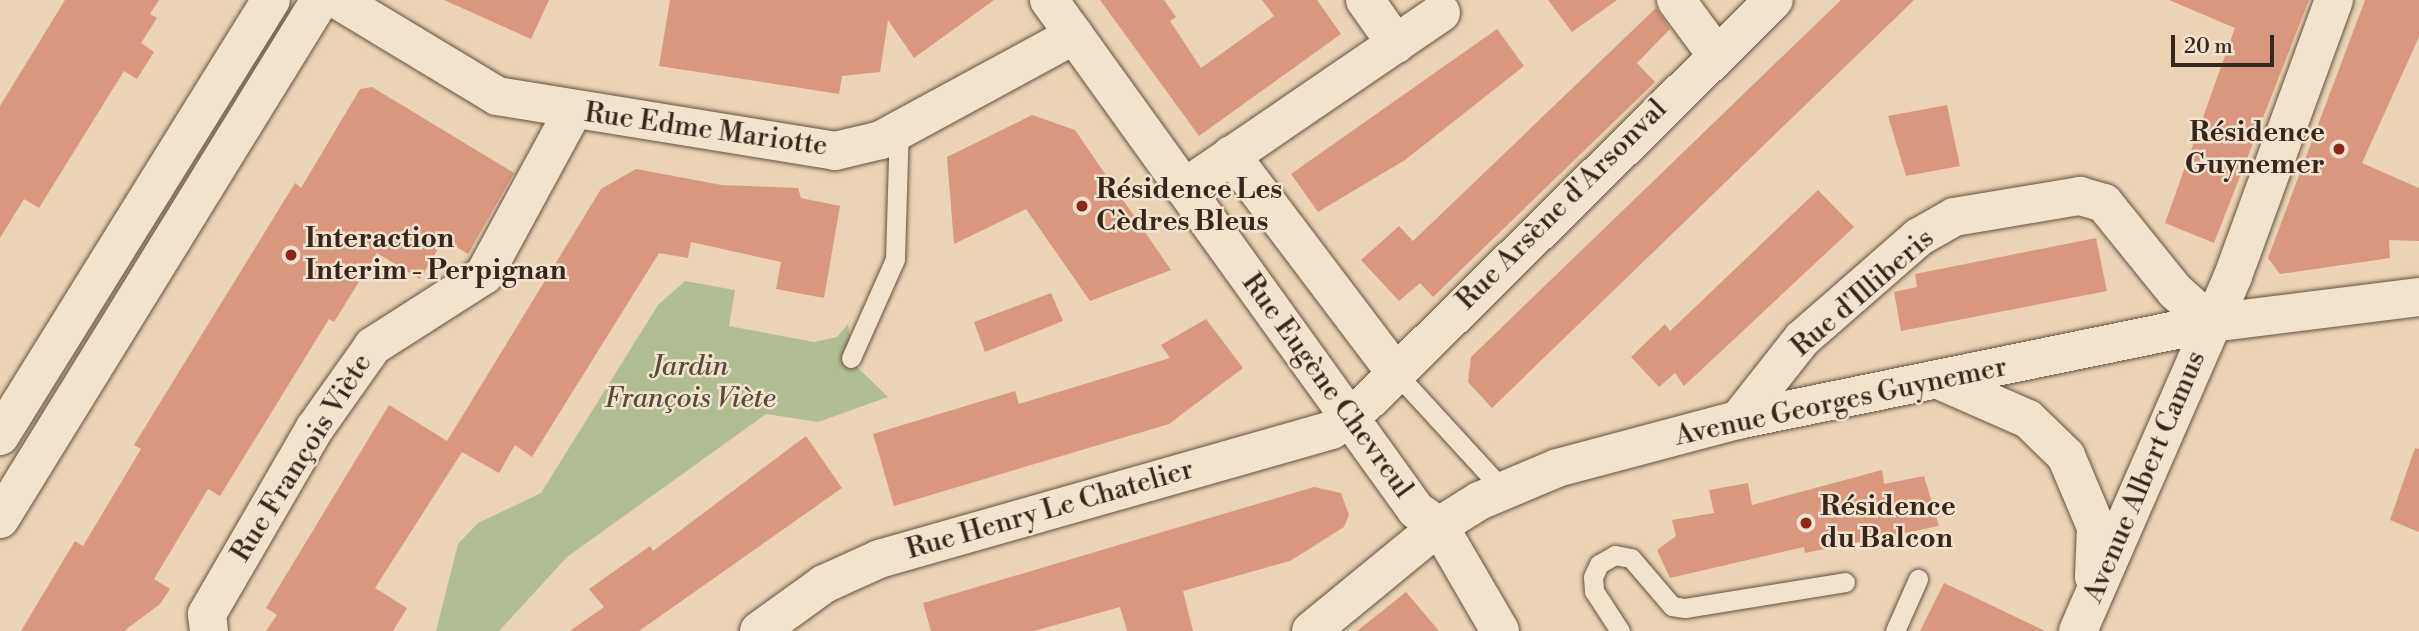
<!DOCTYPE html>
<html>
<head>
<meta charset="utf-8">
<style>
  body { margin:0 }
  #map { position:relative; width:2419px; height:631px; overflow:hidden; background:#ebd4b5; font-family:"Libre Bodoni",serif }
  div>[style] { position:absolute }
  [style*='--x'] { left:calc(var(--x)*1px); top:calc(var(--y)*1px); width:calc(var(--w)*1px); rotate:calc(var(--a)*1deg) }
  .green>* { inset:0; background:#b1be93 }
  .building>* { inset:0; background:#d9977d }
  .roads { filter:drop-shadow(0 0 2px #635243) drop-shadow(0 0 2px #635243) }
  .lane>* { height:19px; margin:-9.5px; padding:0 9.5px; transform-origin:9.5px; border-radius:9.5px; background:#f2e3cf }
  .street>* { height:38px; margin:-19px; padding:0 19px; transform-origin:19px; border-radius:19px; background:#f2e3cf }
  .secondary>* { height:38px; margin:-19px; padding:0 19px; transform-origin:19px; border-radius:19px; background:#f2e3cf }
  .dots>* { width:19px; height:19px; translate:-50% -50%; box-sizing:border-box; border:4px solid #f2e3cf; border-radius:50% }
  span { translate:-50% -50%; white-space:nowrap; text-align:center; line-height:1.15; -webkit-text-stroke:5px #f2e3cf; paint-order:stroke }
  .street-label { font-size:28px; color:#36261d }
  .poi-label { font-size:28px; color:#36261d; font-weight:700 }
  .right { translate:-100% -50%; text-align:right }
  .left { translate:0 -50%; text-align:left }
  .park-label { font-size:28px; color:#554c3a; font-style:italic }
  .scale { position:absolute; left:2171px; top:35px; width:103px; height:32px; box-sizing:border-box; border:4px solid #36261d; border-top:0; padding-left:9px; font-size:21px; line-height:24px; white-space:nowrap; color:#36261d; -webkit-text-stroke:5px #f2e3cf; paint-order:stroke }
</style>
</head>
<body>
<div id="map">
  <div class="green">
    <div style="clip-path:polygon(685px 281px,735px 290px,729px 326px,814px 342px,837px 337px,848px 324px,854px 364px,888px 397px,818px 422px,766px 414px,567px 557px,499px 631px,436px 631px,458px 544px,478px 523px,541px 493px,658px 305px)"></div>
  </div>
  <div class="building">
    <div style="clip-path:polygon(65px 0,159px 0,150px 14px,157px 18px,141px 43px,154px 52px,137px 79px,124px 71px,39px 208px,24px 199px,0 238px,0 106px)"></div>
    <div style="clip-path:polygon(444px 0,549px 0,531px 39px)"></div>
    <div style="clip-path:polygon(670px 0,994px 0,914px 58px,888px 20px,880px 72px,842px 76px,839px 94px,659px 66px)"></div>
    <div style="clip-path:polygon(1100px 0,1164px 0,1176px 17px,1170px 21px,1201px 68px,1274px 16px,1262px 0,1317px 0,1341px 34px,1199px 136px)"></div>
    <div style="clip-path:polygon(1548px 0,1617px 0,1572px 32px)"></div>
    <div style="clip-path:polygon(1841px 0,1914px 0,1492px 408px,1468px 382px,1471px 357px)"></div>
    <div style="clip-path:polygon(2169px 0,2309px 0,2214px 243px,2165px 223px,2235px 28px)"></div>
    <div style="clip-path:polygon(2365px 0,2419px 0,2419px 37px,2362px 163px,2419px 188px,2419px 241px,2389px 240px,2390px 258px,2280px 274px,2268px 258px)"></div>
    <div style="clip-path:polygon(1656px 8px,1670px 29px,1637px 63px,1655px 82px,1433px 297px,1420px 283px,1399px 301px,1361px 260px,1399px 226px,1413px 241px)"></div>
    <div style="clip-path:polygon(1497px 29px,1524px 66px,1405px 160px,1318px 212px,1291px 174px)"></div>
    <div style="clip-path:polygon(372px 87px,514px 173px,468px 254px,444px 239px,420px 279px,377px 253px,334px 322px,329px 319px,220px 496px,208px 489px,154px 579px,170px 589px,160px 604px,124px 631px,21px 631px,75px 541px,83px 546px,141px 449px,134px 445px,295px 183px,301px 188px,360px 89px)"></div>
    <div style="clip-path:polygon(1947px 105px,1960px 166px,1906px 176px,1888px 116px)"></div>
    <div style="clip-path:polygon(1032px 115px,1075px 130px,1171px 270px,1090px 301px,1026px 209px,954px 244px,947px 157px)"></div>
    <div style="clip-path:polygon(636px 169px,722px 185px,798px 188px,801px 198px,840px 206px,824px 298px,776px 289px,781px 262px,691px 242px,688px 258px,659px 253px,532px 457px,515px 445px,499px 473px,462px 452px,375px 588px,407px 608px,393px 631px,266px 631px,277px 615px,266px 608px,389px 405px,447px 441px,601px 189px)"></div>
    <div style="clip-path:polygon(1818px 190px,1854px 227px,1684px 386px,1675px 373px,1659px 387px,1631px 357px,1665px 324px,1670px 331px)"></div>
    <div style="clip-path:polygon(2096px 238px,2107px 291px,1901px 331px,1894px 292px,1917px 287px,1915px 274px)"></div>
    <div style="clip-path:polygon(1051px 293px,1063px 321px,985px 352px,974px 322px)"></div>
    <div style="clip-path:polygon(1206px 319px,1243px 368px,1169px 424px,894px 506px,873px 434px,1015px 391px,1019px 404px,1170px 358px,1161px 345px)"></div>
    <div style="clip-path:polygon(806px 436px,842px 488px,639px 631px,570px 631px,604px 607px,589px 589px,650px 546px,653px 551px)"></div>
    <div style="clip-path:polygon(2415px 448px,2419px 449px,2419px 532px,2390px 520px)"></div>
    <div style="clip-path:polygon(1882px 470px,1884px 484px,1924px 476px,1939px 526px,1805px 553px,1804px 547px,1670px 578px,1657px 550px,1676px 536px,1672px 520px,1714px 513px,1709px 490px,1748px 483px,1752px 505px)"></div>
    <div style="clip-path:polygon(1314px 487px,1341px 493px,1349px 515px,1344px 527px,1290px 561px,1183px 591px,1193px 631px,1127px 631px,1120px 607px,1034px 631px,931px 631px,923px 603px)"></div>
    <div style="clip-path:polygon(1944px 583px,1974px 597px,2045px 631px,1920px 631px)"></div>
    <div style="clip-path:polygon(1406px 592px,1439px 631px,1357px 631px)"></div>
  </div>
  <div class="roads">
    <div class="lane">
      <div style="--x:851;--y:358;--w:108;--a:-66"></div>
      <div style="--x:895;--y:259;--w:131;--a:-88.3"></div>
      <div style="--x:1395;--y:372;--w:161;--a:47.5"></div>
      <div style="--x:1620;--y:631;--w:48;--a:-123"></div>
      <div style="--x:1594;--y:591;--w:14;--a:-94"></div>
      <div style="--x:1593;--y:577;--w:14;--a:-65"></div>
      <div style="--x:1599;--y:564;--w:18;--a:-29"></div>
      <div style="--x:1615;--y:555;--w:16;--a:11"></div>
      <div style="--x:1631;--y:558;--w:63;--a:49.5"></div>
      <div style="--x:1672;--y:606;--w:13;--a:9"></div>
      <div style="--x:1685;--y:608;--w:162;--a:-9.2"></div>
      <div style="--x:1895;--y:631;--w:57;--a:-66.1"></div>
    </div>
    <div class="street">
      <div style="--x:338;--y:0;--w:186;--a:31.1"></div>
      <div style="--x:497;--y:96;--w:342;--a:9.2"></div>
      <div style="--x:835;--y:151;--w:47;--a:-13.4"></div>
      <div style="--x:881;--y:140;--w:220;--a:-28.5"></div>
      <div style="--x:1049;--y:0;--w:628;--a:54.26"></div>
      <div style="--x:1416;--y:510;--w:28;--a:35"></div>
      <div style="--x:1439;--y:526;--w:121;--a:59.8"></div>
      <div style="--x:1365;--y:0;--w:54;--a:54.8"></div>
      <div style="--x:1676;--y:0;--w:66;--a:53.7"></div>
      <div style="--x:1231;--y:155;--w:272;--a:52.9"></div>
      <div style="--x:1184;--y:188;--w:311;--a:-34.3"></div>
      <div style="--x:1939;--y:380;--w:97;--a:23.7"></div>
      <div style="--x:2028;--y:419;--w:53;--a:44.2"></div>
      <div style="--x:2066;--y:456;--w:77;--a:67.1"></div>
      <div style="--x:2096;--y:527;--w:50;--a:92.3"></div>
      <div style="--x:1738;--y:420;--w:103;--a:-51.7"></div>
      <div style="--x:1802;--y:339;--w:155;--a:-41.1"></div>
      <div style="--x:1919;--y:237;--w:40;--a:-29.7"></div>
      <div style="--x:1954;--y:217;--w:128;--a:-9.5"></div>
      <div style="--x:2080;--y:196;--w:25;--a:16"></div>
      <div style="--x:2104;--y:203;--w:113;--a:51.1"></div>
      <div style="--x:2175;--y:291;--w:48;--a:41.6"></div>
      <div style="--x:209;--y:631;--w:17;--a:-97"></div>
      <div style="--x:207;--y:614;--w:215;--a:-59.9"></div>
      <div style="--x:315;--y:428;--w:100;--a:-54.7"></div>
      <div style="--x:373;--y:346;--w:132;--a:-32.6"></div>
      <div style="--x:484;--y:275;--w:187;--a:-61.5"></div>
      <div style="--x:759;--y:631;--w:80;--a:-35.9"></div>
      <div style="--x:824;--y:584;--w:60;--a:-24.4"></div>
      <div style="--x:879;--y:559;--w:470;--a:-15.9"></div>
      <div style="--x:1331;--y:430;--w:27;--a:-33"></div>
      <div style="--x:1354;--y:415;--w:590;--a:-44.66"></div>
      <div style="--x:2078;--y:631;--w:387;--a:-66.4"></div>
      <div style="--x:2233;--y:276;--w:294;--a:-69.9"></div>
    </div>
    <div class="secondary">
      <div style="--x:0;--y:436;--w:513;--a:-58.14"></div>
      <div style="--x:0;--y:519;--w:610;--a:-58.34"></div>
      <div style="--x:1311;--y:631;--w:166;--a:-39.4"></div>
      <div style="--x:1439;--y:526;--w:47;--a:-32"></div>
      <div style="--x:1479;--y:501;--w:85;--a:-22.9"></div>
      <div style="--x:1557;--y:468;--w:187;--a:-14.9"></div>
      <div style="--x:1738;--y:420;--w:483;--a:-11.6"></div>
      <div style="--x:2211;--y:323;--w:210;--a:-7.1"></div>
    </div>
  </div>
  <div class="dots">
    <div style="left:2339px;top:149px;background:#8f2418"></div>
    <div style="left:1082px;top:206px;background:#8f2418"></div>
    <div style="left:291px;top:255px;background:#8f2418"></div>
    <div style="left:1806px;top:523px;background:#8f2418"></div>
  </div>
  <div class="street-label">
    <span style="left:706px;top:130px;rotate:8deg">Rue Edme Mariotte</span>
    <span style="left:1562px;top:205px;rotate:-45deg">Rue Arsène d'Arsonval</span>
    <span style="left:1863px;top:293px;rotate:-41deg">Rue d'Illiberis</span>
    <span style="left:1327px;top:386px;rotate:54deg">Rue Eugène Chevreul</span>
    <span style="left:1841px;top:402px;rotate:-12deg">Avenue Georges Guynemer</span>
    <span style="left:302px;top:458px;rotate:-58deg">Rue François Viète</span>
    <span style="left:2145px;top:477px;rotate:-67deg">Avenue Albert Camus</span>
    <span style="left:1050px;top:510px;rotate:-16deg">Rue Henry Le Chatelier</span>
  </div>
  <div class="poi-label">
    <span class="right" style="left:2325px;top:149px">Résidence<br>Guynemer</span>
    <span class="left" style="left:1096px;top:206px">Résidence Les<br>Cèdres Bleus</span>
    <span class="left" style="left:305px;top:255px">Interaction<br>Interim - Perpignan</span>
    <span class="left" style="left:1820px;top:523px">Résidence<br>du Balcon</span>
  </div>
  <div class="park-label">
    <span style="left:690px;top:383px">Jardin<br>François Viète</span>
  </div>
  <div class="scale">20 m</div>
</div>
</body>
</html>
